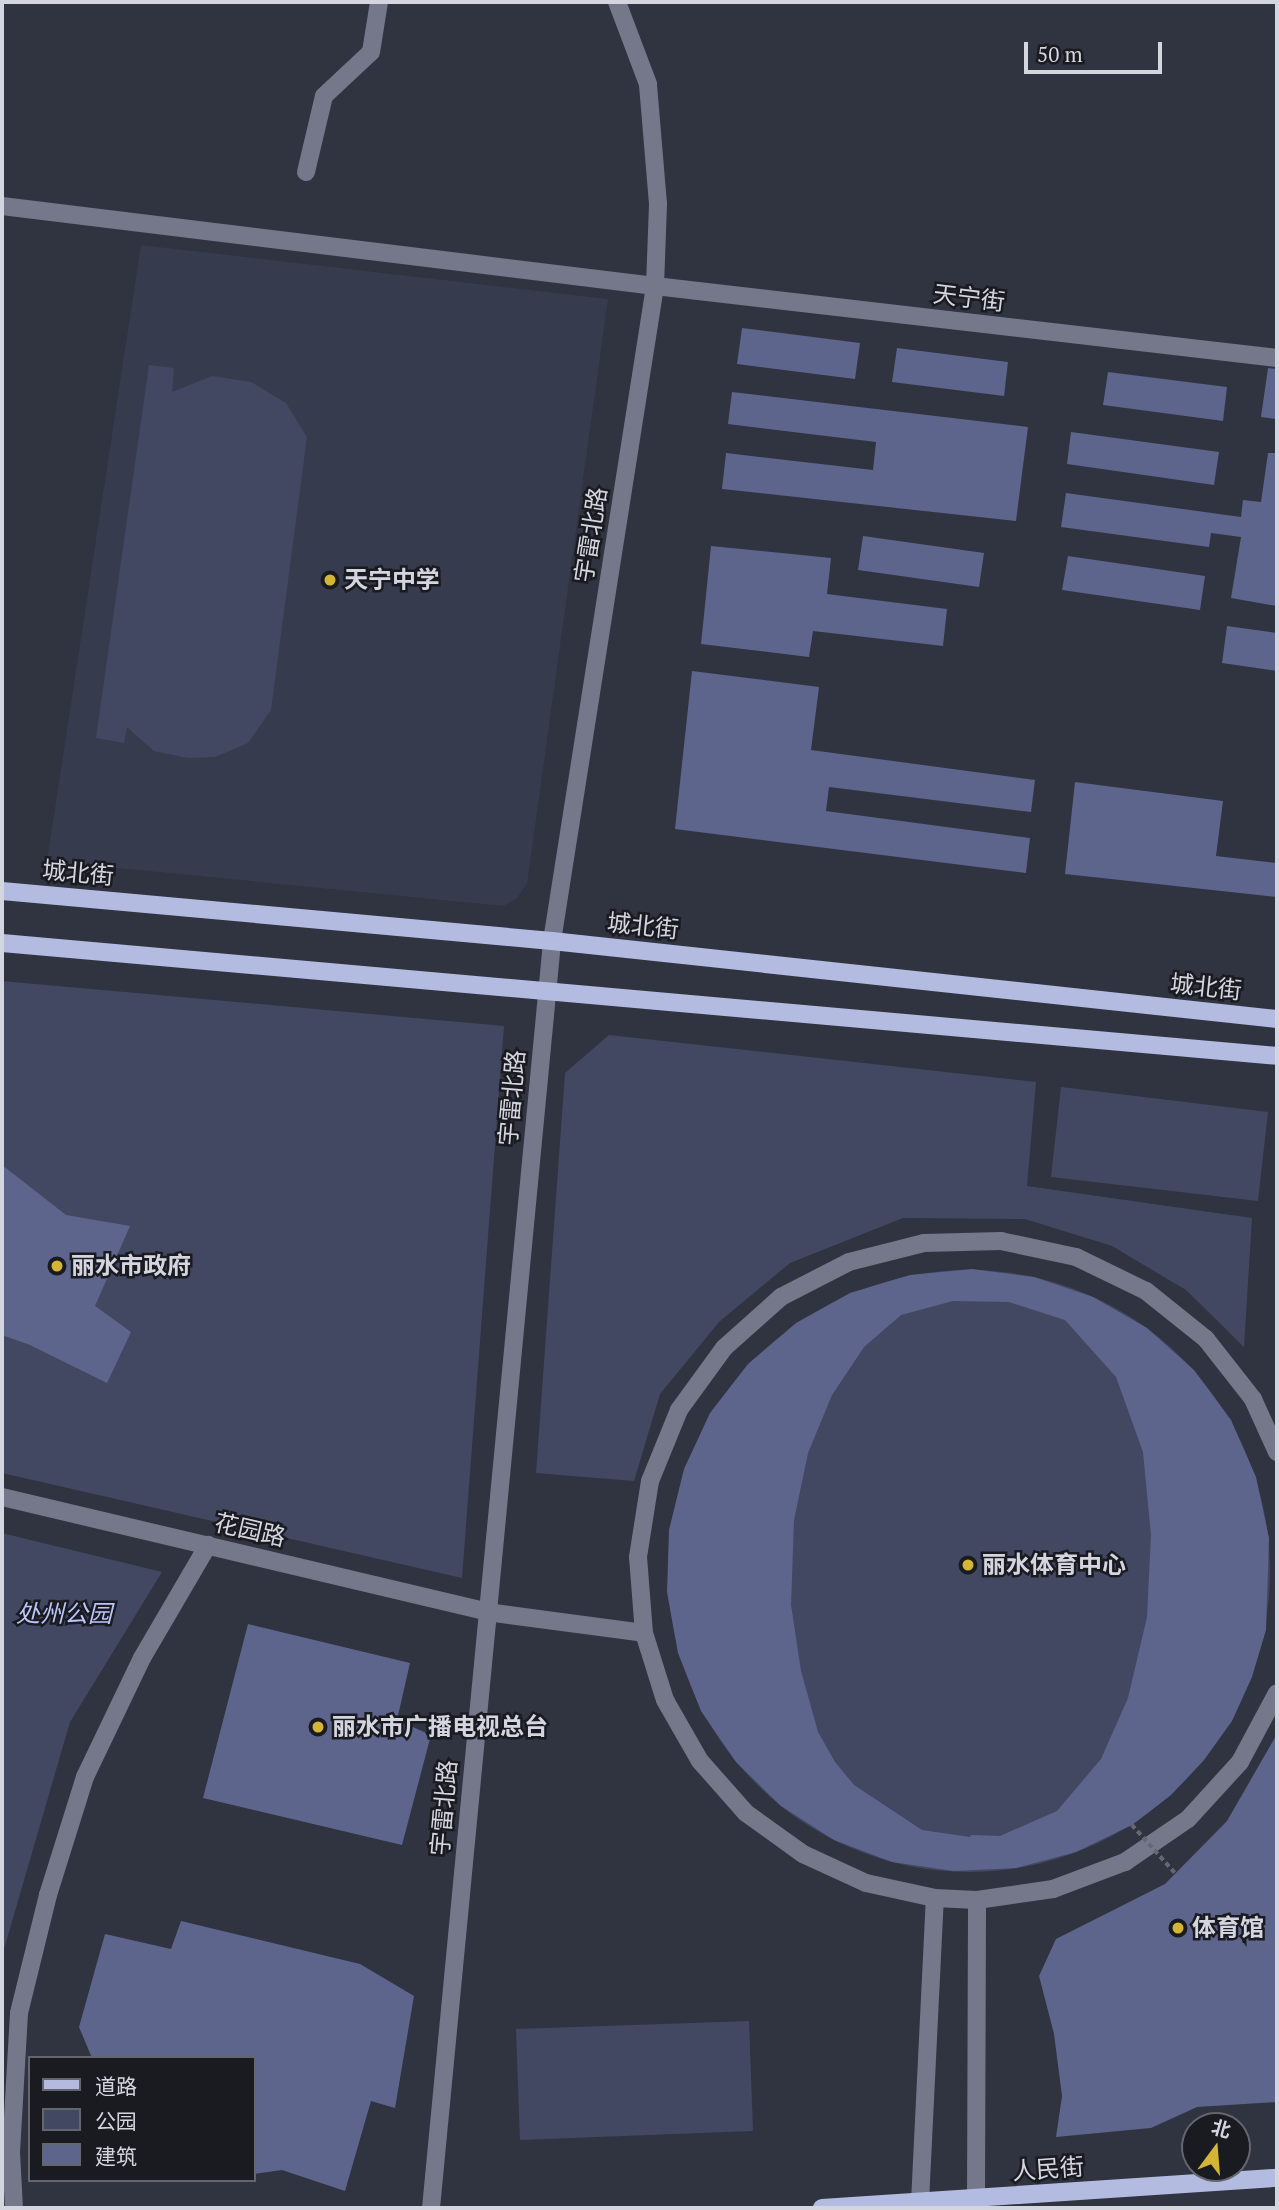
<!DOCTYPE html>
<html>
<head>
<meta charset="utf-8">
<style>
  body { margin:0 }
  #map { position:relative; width:1279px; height:2210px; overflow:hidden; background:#303340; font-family:"PT Serif","Noto Sans SC",serif }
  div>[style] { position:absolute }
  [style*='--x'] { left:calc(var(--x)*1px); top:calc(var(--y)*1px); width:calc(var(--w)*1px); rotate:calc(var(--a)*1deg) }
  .built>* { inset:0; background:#373b4e }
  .green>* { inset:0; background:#434862 }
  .round { border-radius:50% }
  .building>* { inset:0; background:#5d658d }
  .minor>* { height:18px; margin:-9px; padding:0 9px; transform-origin:9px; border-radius:9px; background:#74788a }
  .major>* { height:18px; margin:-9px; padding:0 9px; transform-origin:9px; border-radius:9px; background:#b3bbe1 }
  .path-bridge>* { height:3.5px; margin-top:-1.75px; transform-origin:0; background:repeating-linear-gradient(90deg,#656773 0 5px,transparent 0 8.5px) }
  .dots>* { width:19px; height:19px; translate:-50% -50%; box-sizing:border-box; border:4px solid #1a1b21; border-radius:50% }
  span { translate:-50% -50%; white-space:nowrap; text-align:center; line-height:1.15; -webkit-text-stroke:5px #1a1b21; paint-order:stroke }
  .street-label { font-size:24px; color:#d4d6df }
  .poi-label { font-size:24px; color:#d4d6df; font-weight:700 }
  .left { translate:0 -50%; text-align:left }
  .park-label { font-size:24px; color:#bac5fa; font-style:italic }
  .frame { position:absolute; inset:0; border:4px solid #d4d6df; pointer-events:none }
  .legend { position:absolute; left:28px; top:2056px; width:228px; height:126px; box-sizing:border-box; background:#1a1b21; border:2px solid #64666d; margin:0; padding:9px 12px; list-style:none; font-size:21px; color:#d4d6df }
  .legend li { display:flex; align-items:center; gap:14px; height:35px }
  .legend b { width:35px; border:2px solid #64666d }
  .north { position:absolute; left:1181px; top:2112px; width:70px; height:70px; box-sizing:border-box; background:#1a1b21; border:2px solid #64666d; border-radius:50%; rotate:16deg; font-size:19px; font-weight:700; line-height:28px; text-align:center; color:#d4d6df }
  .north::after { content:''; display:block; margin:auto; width:24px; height:32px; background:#d3b635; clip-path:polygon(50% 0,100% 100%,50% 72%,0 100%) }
  .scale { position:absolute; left:1024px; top:42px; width:138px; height:32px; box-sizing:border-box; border:4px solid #d4d6df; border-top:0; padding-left:9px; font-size:21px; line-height:24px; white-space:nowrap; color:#d4d6df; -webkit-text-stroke:5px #1a1b21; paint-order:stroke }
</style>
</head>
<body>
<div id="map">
  <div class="built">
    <div style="clip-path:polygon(141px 245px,608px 299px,527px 884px,517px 898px,504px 906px,47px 861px)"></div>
  </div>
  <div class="green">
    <div style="clip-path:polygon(149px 365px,174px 368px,172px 392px,212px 376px,251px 382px,286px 403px,307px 437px,271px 710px,248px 743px,215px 757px,188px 758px,154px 751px,127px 727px,124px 743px,96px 738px)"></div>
    <div style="clip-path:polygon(2px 981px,504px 1026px,462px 1578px,2px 1473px)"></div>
    <div style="clip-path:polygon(609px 1035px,1036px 1082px,1027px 1186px,1252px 1218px,1244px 1347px,1186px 1290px,1112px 1246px,1025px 1219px,903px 1218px,790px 1263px,719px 1322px,660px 1394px,634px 1481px,536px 1473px,565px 1073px)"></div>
    <div style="clip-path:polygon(1061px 1087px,1268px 1112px,1258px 1201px,1051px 1177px)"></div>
    <div class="round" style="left:668px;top:1270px;width:602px;height:602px"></div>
    <div style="clip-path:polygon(2px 1533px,162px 1572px,70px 1722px,2px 1956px)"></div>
    <div style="clip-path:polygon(749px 2021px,753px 2131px,520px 2140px,516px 2029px)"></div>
  </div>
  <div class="building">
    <div style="clip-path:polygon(742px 328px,860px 343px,855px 379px,737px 364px)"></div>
    <div style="clip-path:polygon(897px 348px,1008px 362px,1004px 396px,892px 382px)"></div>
    <div style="clip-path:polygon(1268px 368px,1277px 369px,1277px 419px,1261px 417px)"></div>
    <div style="clip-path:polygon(1108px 372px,1227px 387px,1223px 421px,1103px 405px)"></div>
    <div style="clip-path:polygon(732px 392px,1028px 427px,1016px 521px,722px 489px,726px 453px,873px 470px,876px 442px,728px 424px)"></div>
    <div style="clip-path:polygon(1071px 432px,1219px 452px,1214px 485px,1067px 464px)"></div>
    <div style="clip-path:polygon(1268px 453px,1277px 453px,1277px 606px,1231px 598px,1241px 537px,1211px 533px,1209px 547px,1061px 527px,1066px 493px,1241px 517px,1243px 500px,1261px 502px)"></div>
    <div style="clip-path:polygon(863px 536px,984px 553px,979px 587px,858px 570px)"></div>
    <div style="clip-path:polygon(711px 546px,831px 558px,827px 594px,947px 609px,943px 646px,813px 631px,809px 657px,701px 644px)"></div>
    <div style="clip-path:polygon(1068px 556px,1205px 576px,1200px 610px,1062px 590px)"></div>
    <div style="clip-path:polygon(1227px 626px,1277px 633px,1277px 671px,1222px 663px)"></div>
    <div style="clip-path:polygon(692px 671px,819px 687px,811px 750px,1035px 780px,1031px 812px,829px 787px,826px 811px,1030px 838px,1026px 873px,675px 829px)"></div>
    <div style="clip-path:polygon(1075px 782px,1223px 801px,1216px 856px,1277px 863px,1277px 897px,1065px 874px)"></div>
    <div style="clip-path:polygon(2px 1165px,66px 1215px,130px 1226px,95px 1306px,131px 1332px,107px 1383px,30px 1345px,2px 1335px)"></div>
    <div style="clip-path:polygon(evenodd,972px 1269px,1034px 1277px,1093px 1297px,1147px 1328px,1194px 1370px,1231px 1420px,1256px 1477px,1269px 1538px,1266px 1630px,1252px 1677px,1232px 1721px,1204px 1760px,1171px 1795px,1132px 1825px,1076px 1852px,1016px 1868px,954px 1871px,892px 1862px,834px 1840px,781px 1806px,736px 1762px,701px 1711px,678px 1653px,667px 1592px,669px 1530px,684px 1469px,710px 1413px,748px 1364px,796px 1323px,850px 1293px,910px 1275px,972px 1269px,953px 1301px,1009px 1302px,1065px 1320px,1116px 1377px,1143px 1452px,1151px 1535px,1147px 1617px,1128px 1698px,1101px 1759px,1057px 1811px,1000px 1836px,971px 1835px,970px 1837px,922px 1830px,854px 1785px,835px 1762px,818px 1732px,801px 1671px,791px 1605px,794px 1520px,808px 1453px,832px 1395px,864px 1347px,901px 1315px,953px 1301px)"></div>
    <div style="clip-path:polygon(248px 1624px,410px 1663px,397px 1720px,431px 1735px,402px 1845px,203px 1798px)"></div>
    <div style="clip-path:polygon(1277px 1734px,1277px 2102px,1197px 2107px,1151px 2128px,1056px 2137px,1062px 2096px,1054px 2034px,1039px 1976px,1056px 1939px,1165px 1884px,1227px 1821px)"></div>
    <div style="clip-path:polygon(181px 1921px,360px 1964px,414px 1996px,395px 2108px,371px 2101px,345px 2191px,282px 2170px,254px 2174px,254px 2058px,92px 2058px,79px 2027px,105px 1934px,171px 1949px)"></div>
  </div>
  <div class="minor">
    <div style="--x:306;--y:172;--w:78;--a:-76.7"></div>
    <div style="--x:324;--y:96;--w:64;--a:-43.1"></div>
    <div style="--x:371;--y:52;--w:51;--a:-80.9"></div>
    <div style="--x:2;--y:206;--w:658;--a:6.98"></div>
    <div style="--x:655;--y:286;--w:626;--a:6.6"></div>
    <div style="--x:1277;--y:1452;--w:58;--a:-114.4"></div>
    <div style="--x:1253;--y:1399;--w:76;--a:-128.1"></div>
    <div style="--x:1206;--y:1339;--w:77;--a:-141.3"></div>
    <div style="--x:1146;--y:1291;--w:78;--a:-154.1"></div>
    <div style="--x:1076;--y:1257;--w:77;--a:-168"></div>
    <div style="--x:1001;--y:1241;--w:77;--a:178.5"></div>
    <div style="--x:924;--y:1243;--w:77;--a:165.8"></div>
    <div style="--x:849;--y:1262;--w:76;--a:152.8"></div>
    <div style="--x:781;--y:1297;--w:76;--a:138.2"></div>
    <div style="--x:724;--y:1348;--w:77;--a:126"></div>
    <div style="--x:679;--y:1410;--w:77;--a:112.2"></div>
    <div style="--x:650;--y:1481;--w:77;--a:99"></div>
    <div style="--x:638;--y:1557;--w:76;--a:85.5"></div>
    <div style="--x:644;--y:1633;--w:70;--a:72.6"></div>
    <div style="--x:665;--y:1700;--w:70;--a:60.2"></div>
    <div style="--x:700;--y:1761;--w:69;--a:48.5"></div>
    <div style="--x:746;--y:1813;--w:70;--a:35.7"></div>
    <div style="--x:803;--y:1854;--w:69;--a:24.7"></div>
    <div style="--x:866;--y:1883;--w:71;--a:12.3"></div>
    <div style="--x:935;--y:1898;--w:42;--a:2.7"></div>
    <div style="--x:977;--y:1900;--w:77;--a:-8.2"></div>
    <div style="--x:1053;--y:1889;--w:77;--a:-20.6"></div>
    <div style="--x:1125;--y:1862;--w:76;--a:-34.3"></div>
    <div style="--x:1188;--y:1819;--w:77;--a:-47.6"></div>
    <div style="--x:1240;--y:1762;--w:78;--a:-61.8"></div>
    <div style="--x:2;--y:1497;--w:498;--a:13.3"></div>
    <div style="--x:487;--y:1612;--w:158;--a:7.6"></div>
    <div style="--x:976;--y:2198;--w:298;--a:-89.8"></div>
    <div style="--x:920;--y:2202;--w:304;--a:-87.2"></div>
    <div style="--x:14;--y:2208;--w:56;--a:-93.1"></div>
    <div style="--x:11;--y:2152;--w:139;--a:-86.7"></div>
    <div style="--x:19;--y:2013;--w:122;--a:-76.2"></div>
    <div style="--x:48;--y:1895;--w:124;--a:-72.6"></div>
    <div style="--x:85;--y:1777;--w:132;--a:-64.4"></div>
    <div style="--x:142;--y:1658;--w:131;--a:-59.7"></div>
    <div style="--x:431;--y:2208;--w:1273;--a:-84.54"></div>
    <div style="--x:552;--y:941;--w:663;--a:-81.06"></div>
    <div style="--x:655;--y:286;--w:82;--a:-87.9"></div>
    <div style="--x:658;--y:204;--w:120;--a:-94.8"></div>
    <div style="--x:648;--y:84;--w:88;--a:-110.7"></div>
  </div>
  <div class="major">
    <div style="--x:2;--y:891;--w:552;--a:5.19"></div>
    <div style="--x:552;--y:941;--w:729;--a:6.14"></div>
    <div style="--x:2;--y:943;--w:1280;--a:5.06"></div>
    <div style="--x:822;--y:2208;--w:456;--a:-3.8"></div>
  </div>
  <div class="path-bridge">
    <div style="--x:1132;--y:1825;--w:64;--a:48.1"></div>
  </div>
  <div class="dots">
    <div style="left:330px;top:580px;background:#d3b635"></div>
    <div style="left:57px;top:1266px;background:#d3b635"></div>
    <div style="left:968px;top:1565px;background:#d3b635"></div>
    <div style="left:318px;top:1727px;background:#d3b635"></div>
    <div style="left:1178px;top:1928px;background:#d3b635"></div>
  </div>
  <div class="street-label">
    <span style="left:969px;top:298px;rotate:7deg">天宁街</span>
    <span style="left:591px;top:535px;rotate:-81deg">宇雷北路</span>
    <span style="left:78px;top:873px;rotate:5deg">城北街</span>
    <span style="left:643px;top:926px;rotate:6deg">城北街</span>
    <span style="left:1206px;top:987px;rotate:6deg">城北街</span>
    <span style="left:512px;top:1098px;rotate:-85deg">宇雷北路</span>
    <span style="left:250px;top:1530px;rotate:13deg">花园路</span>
    <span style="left:444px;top:1808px;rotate:-85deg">宇雷北路</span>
    <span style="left:1048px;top:2169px;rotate:-4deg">人民街</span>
  </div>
  <div class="poi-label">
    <span class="left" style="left:344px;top:580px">天宁中学</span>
    <span class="left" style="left:71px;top:1266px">丽水市政府</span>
    <span class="left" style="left:982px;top:1565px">丽水体育中心</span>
    <span class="left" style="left:332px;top:1727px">丽水市广播电视总台</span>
    <span class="left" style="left:1192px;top:1928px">体育馆</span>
  </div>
  <div class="park-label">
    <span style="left:64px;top:1614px">处州公园</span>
  </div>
  <div class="frame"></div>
  <ul class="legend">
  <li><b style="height:9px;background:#b3bbe1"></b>道路</li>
  <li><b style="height:19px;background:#434862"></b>公园</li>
  <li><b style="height:19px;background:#5d658d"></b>建筑</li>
  </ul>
  <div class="north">北</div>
  <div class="scale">50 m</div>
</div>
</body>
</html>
